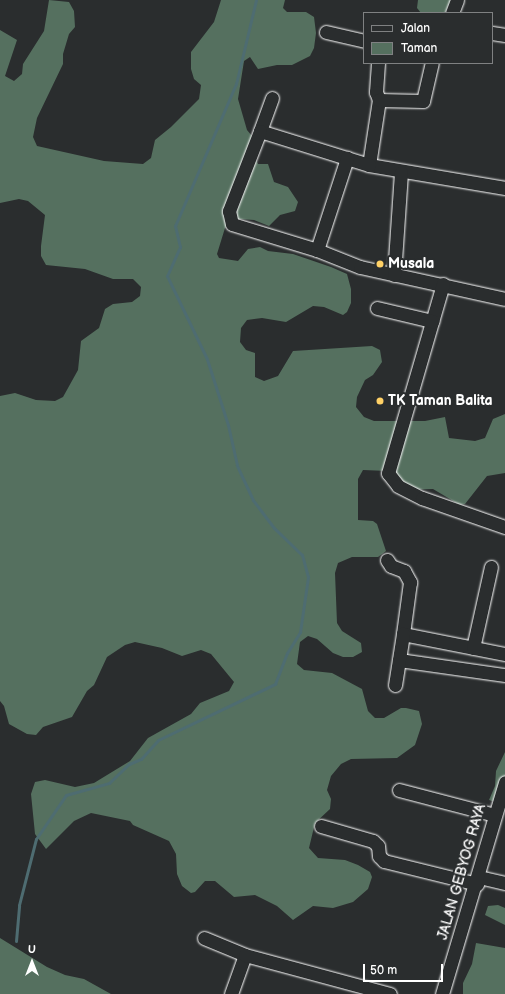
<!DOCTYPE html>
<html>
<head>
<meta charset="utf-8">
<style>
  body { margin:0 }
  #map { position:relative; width:505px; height:994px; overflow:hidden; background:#2a2d2e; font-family:"Balsamiq Sans",sans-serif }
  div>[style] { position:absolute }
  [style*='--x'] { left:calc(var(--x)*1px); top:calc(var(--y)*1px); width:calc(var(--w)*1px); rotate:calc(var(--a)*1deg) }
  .green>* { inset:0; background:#55705f }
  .stream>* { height:3px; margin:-1.5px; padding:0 1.5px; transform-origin:1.5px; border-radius:1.5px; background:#4e6c71 }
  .roads { filter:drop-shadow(0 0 1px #fff) drop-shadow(0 0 1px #fff) }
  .minor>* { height:13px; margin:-6.5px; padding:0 6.5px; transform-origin:6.5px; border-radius:6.5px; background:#2a2d2e }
  .dots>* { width:11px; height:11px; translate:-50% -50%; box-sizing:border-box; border:2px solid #2a2d2e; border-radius:50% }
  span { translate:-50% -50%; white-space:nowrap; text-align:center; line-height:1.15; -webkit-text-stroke:4px #2a2d2e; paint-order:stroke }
  .poi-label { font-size:14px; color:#fff; font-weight:700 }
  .left { translate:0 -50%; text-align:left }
  .street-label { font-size:14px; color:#fff }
  .legend { position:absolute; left:363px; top:12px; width:130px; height:52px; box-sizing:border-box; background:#2a2d2e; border:1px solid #7f8182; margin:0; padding:5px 7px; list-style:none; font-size:12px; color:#fff }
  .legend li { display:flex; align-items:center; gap:8px; height:20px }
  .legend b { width:20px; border:1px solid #7f8182 }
  .north { position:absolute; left:12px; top:942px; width:40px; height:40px; -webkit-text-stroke:3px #2a2d2e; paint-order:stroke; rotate:0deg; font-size:11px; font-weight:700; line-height:16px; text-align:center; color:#fff }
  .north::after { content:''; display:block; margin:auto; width:14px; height:18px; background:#fff; clip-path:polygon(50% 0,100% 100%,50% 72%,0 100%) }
  .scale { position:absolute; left:363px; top:964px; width:80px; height:18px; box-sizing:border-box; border:2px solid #fff; border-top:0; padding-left:5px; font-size:12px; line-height:14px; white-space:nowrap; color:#fff; -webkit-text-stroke:3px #2a2d2e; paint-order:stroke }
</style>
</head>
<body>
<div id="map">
  <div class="green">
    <div style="clip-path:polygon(49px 0,69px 2px,74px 11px,75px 27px,69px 34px,63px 54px,63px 64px,37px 118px,33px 137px,37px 146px,104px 161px,143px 164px,151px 158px,155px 140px,171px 127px,199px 99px,201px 85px,194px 79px,191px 69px,191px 52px,214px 22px,221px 0,285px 0,283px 8px,287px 12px,306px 12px,314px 17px,316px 33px,314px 48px,310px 56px,292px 65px,277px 65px,258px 69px,250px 57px,244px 61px,238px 99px,247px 130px,256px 141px,256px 160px,258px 164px,268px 164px,274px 182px,288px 187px,298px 202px,295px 211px,280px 215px,269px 226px,254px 220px,240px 219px,225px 228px,217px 254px,219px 258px,238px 261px,248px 249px,260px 247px,268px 251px,293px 254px,331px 267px,347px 274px,351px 289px,351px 303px,347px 312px,343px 315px,324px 307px,313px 306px,286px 322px,262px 318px,247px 320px,241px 328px,240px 342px,246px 350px,255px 353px,255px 377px,264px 381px,278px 376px,293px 351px,372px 346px,380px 350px,382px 362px,373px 375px,365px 380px,357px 397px,356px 407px,364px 417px,374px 421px,425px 421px,445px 417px,449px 438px,475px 441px,485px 438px,493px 419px,505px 414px,505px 473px,487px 476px,465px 504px,460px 505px,433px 489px,402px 490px,388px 471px,363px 470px,358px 479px,358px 520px,373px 521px,377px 524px,386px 551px,378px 557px,352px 557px,338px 563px,335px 573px,337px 623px,342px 631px,361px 643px,362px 652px,353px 657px,343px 657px,333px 653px,317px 639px,308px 636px,300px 642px,297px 664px,304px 670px,332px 673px,362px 689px,368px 711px,375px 718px,384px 718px,401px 708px,406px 708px,419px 711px,422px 724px,415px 745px,397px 758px,351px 759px,341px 764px,331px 776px,327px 790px,331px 799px,330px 809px,315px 823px,309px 848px,318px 858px,345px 860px,358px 865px,370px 872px,372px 877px,368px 889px,353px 902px,333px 908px,313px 906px,293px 920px,277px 906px,255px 895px,234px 897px,215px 881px,205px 881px,195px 892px,191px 893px,182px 886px,177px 874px,176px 854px,169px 841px,133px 825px,130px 821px,91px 813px,74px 821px,46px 849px,35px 834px,31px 794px,35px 782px,45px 780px,75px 787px,94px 783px,130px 761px,148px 738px,191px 714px,200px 703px,229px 691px,234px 682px,211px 654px,201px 650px,182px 656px,162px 648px,135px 642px,125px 645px,107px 657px,94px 685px,87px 691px,72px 717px,43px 727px,36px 735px,27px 734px,9px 724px,4px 706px,0 701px,0 396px,15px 393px,36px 400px,55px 401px,63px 397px,78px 370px,81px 341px,99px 328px,105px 309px,113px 304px,132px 302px,140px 296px,141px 287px,133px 279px,113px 279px,85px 269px,46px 265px,41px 256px,41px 246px,45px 215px,28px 201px,19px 199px,0 203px,0 30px,17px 40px,5px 76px,14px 81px,22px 74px,23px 64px,44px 31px)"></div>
    <div style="clip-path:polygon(418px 0,451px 0,445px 13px,421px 13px,417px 8px)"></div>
    <div style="clip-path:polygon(505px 752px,505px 804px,504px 805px,489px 800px,495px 786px,496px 771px)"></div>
    <div style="clip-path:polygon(498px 905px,505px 908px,505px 925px,485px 915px,488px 906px)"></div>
    <div style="clip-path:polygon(0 938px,47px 967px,65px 975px,84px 979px,111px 994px,0 994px)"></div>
    <div style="clip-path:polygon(476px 943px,505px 948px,505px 994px,463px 994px,463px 983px,472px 964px)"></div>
  </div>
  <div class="stream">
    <div style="--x:16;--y:941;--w:36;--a:-85"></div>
    <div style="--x:19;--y:905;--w:68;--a:-75.6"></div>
    <div style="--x:36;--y:839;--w:53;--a:-55.7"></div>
    <div style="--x:66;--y:795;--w:45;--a:-15.6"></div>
    <div style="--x:109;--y:783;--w:28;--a:-44"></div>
    <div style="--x:129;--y:764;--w:13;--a:-23"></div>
    <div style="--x:141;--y:759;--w:25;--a:-48"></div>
    <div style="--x:158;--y:740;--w:130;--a:-25.6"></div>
    <div style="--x:275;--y:684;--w:33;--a:-69"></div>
    <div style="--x:287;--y:653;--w:25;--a:-58"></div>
    <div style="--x:300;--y:632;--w:56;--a:-81.7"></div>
    <div style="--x:308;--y:577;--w:23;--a:-105"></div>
    <div style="--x:302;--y:555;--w:39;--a:-136"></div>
    <div style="--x:274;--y:528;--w:35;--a:-127"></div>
    <div style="--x:253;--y:500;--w:38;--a:-115"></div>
    <div style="--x:237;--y:465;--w:41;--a:-102.7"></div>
    <div style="--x:228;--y:425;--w:69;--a:-107.7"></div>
    <div style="--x:207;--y:359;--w:92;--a:-115.7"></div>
    <div style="--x:167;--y:276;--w:32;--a:-66"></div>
    <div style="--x:180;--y:247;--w:22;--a:-103"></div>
    <div style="--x:175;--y:226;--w:155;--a:-66.8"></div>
    <div style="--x:236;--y:84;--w:86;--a:-76.6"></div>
  </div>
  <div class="roads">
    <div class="minor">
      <div style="--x:452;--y:13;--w:14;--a:-69"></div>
      <div style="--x:326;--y:32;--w:39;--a:13"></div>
      <div style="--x:492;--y:33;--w:13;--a:9"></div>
      <div style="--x:378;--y:63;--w:29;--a:94"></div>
      <div style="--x:376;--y:92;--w:9;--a:69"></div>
      <div style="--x:260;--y:131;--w:35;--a:-70"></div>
      <div style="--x:369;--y:165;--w:66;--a:-81.3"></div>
      <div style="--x:379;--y:100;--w:44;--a:1.3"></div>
      <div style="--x:423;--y:101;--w:39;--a:-77"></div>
      <div style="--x:505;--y:188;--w:138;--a:-170.4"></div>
      <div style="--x:369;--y:165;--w:114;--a:-162.7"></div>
      <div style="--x:260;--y:131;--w:86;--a:111.2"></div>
      <div style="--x:229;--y:211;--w:13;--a:77"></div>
      <div style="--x:232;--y:224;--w:89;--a:17"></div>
      <div style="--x:317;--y:250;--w:46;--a:21.6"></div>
      <div style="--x:360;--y:267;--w:148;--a:12.4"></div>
      <div style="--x:317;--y:250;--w:97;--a:-71.9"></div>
      <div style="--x:394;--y:275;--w:103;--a:-86.1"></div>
      <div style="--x:443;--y:284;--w:197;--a:106.2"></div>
      <div style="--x:388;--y:473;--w:16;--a:52"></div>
      <div style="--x:398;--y:486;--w:27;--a:27"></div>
      <div style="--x:422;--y:498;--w:88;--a:19.3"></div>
      <div style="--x:377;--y:308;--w:57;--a:13.3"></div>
      <div style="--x:387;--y:560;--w:7;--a:56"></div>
      <div style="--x:391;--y:566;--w:14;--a:21"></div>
      <div style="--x:404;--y:571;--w:13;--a:61"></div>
      <div style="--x:410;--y:582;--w:52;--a:97.7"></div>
      <div style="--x:403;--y:634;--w:104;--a:11.1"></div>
      <div style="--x:473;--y:648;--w:83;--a:-77.5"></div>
      <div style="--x:399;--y:660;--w:107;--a:8.1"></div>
      <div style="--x:395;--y:685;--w:52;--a:-81.1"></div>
      <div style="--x:399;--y:790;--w:99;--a:14.6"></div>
      <div style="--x:321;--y:826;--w:54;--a:16.1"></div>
      <div style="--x:373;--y:841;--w:7;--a:45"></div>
      <div style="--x:378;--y:846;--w:10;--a:84"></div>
      <div style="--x:379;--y:856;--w:7;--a:45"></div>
      <div style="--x:384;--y:861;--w:96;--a:13.9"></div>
      <div style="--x:479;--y:877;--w:27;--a:13"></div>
      <div style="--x:204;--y:938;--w:44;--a:22.5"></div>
      <div style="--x:231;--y:994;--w:41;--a:-70.3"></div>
      <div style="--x:245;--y:955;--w:150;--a:15.1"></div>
      <div style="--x:442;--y:994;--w:221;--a:-73.4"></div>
    </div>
  </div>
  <div class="dots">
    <div style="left:380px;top:264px;background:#ffd166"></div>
    <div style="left:380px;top:401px;background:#ffd166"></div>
  </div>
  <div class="poi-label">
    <span class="left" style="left:388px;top:264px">Musala</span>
    <span class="left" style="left:388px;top:401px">TK Taman Balita</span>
  </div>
  <div class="street-label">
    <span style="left:462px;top:872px;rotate:-74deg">JALAN GEBYOG RAYA</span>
  </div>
  <ul class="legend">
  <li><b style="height:5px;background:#2a2d2e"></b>Jalan</li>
  <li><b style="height:11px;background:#55705f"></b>Taman</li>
  </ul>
  <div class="north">U</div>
  <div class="scale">50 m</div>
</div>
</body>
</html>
